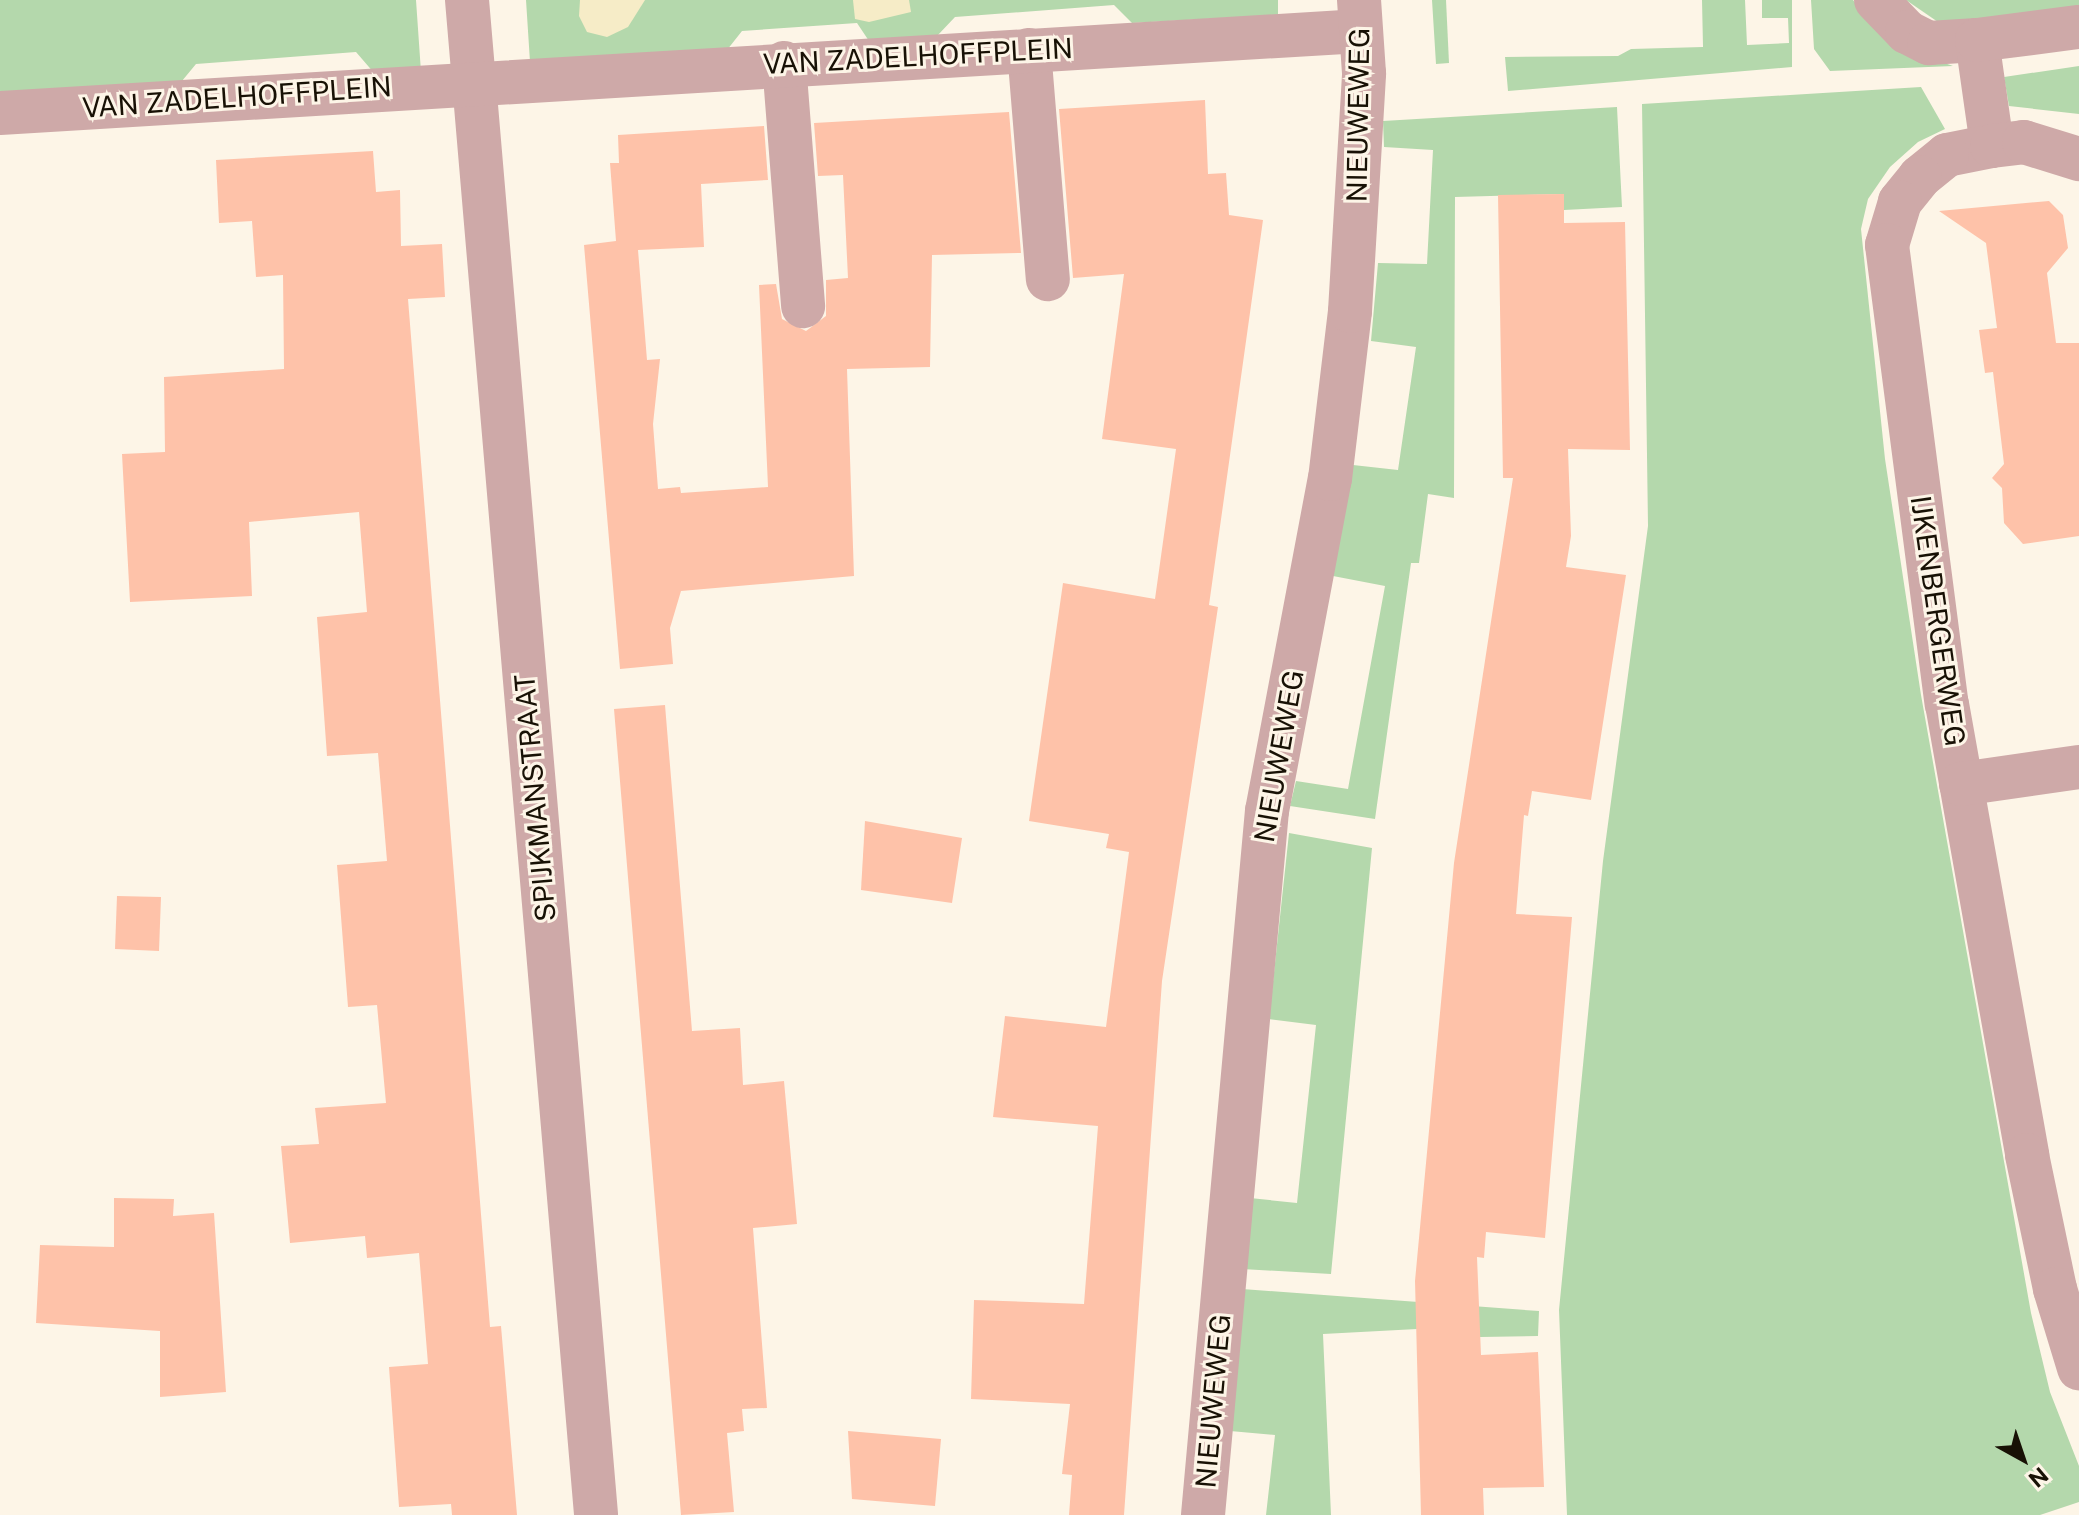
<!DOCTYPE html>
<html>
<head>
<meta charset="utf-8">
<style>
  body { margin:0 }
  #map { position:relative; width:2079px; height:1515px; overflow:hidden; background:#fdf5e7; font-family:"Public Sans",sans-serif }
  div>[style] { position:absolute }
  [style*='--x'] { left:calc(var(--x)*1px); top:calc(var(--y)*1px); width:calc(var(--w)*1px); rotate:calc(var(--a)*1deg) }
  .green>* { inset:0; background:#b4d8ac }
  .sand>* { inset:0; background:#f6ecc7 }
  .building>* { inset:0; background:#fec2a9 }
  .minor>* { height:44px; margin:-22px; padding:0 22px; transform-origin:22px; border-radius:22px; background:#cea9a8 }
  span { translate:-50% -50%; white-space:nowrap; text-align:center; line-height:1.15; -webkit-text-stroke:6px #fdf5e7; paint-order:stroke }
  .street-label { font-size:28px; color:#181105 }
  .north { position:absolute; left:1983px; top:1419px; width:80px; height:80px; -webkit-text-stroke:6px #fdf5e7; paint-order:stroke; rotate:140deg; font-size:22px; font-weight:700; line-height:32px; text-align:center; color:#181105 }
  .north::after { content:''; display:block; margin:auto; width:28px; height:36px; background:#181105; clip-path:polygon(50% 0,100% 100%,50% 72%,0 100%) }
</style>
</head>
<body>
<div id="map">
  <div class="green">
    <div style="clip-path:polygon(0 0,416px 0,421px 72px,375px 74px,356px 52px,196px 64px,177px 87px,0 97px)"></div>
    <div style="clip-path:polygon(526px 0,1278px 0,1278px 15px,1132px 23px,1114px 5px,955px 17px,937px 36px,869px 41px,857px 23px,742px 31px,727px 50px,530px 62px)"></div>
    <div style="clip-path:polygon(1432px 0,1446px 0,1449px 63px,1436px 64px)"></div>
    <div style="clip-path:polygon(1702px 0,1745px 0,1747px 45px,1789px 43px,1788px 18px,1762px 18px,1762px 0,1792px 0,1792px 67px,1508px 91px,1505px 57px,1618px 56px,1631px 49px,1703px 47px)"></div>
    <div style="clip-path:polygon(1811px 0,1853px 0,1888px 43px,1953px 66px,1830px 71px,1814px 49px)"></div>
    <div style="clip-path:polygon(1906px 0,2079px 0,2079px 10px,1938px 22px)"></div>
    <div style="clip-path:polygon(2079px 66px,2079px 114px,2009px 106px,2004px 77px)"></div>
    <div style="clip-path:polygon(1921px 87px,1945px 129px,1918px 142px,1890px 167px,1868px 199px,1861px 229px,1885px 459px,1921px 695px,2031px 1313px,2050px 1392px,2079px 1466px,2079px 1502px,2040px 1515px,1567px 1515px,1559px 1310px,1603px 861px,1648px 526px,1642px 104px)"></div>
    <div style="clip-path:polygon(1617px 107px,1622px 207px,1564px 210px,1563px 194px,1455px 197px,1454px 498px,1428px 494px,1419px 563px,1411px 563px,1375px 819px,1290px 806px,1296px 781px,1348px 789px,1385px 586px,1333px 576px,1353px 465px,1398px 470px,1416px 347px,1371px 341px,1378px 263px,1427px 264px,1433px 150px,1384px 147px,1383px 121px)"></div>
    <div style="clip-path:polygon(1289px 833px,1372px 848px,1331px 1274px,1242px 1269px,1250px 1198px,1297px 1203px,1316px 1025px,1269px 1019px)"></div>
    <div style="clip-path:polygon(1242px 1289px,1539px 1311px,1538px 1336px,1480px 1337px,1417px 1329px,1323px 1334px,1331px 1515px,1266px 1515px,1275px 1435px,1230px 1431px)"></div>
  </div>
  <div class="sand">
    <div style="clip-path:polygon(580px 0,645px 0,628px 27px,607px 37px,587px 32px,579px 16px)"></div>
    <div style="clip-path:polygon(853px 0,909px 0,911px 12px,869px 22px,855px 19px)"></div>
  </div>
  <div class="building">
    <div style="clip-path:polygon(1205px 100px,1208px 174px,1226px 173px,1229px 215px,1263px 220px,1209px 605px,1218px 607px,1162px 981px,1124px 1515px,1069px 1515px,1072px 1475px,1062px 1474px,1070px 1404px,971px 1399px,974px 1300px,1084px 1304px,1098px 1126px,993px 1117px,1005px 1016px,1106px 1027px,1129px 852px,1106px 848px,1109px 834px,1029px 821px,1063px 583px,1155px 599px,1176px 449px,1102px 439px,1124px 274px,1073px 278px,1059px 109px)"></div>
    <div style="clip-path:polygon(1009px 112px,1021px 253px,932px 255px,930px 367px,847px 369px,854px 576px,681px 591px,670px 628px,673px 664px,620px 669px,584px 245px,616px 241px,610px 163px,619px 163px,618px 135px,764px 126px,768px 180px,701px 184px,704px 247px,638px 250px,647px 360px,660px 359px,653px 424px,658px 489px,680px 487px,681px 493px,768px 487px,759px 285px,776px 284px,782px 319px,806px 331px,826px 316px,826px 280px,848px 278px,843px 175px,818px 176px,814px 123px)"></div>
    <div style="clip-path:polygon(373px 151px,376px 192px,400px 190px,401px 246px,442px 244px,445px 297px,408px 299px,490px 1327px,501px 1326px,517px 1515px,452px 1515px,451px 1504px,399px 1507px,389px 1367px,428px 1364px,419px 1253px,367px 1258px,365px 1236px,290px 1243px,281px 1146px,319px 1144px,315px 1108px,386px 1103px,377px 1005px,348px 1007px,337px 865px,387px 861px,378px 753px,327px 756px,317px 617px,367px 612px,359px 512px,249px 522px,252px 596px,130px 602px,122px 454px,165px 452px,164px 377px,284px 369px,283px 275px,256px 277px,252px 221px,219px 223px,216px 160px)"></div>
    <div style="clip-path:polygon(1564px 194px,1564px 223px,1625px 222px,1630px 450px,1568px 449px,1571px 536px,1566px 567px,1626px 575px,1591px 800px,1532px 791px,1528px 816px,1524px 815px,1516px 914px,1572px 917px,1545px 1238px,1486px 1232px,1484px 1258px,1477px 1257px,1481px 1355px,1538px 1352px,1544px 1487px,1483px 1488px,1484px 1515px,1421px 1515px,1415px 1281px,1454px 863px,1513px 478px,1503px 478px,1498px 195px)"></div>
    <div style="clip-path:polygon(2049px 201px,2063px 215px,2068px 248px,2047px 273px,2056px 343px,2079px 343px,2079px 536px,2023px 544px,2004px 523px,2002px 488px,1992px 478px,2004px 464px,1993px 372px,1985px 373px,1979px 330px,1997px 328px,1986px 243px,1939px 211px)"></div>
    <div style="clip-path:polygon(665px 705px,692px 1031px,740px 1028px,743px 1085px,784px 1081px,797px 1224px,753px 1228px,767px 1408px,742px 1409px,744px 1431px,727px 1433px,734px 1512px,681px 1515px,614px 709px)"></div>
    <div style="clip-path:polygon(865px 821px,962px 838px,952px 903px,861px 890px)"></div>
    <div style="clip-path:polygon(117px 896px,161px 897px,159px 951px,115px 949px)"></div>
    <div style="clip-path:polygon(114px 1198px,174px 1199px,173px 1216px,214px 1213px,226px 1392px,160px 1397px,160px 1331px,36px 1323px,40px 1245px,114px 1247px)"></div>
    <div style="clip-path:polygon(848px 1431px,941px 1439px,935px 1506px,852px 1499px)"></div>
  </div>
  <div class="minor">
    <div style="--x:467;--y:0;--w:1520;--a:85.13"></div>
    <div style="--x:1876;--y:0;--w:45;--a:45.9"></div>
    <div style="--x:1907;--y:32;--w:25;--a:27"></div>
    <div style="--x:1929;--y:43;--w:48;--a:-3.6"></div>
    <div style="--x:1977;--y:40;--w:107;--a:81.9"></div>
    <div style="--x:1992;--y:146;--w:46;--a:168.7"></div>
    <div style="--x:1947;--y:155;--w:35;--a:141"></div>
    <div style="--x:1920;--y:177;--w:32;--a:129"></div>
    <div style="--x:1900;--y:202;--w:45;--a:106.8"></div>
    <div style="--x:1887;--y:245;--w:463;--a:82.6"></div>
    <div style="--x:1947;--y:704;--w:458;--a:79.9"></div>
    <div style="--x:2027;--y:1155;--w:137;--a:78.2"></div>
    <div style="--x:2055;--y:1289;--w:83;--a:73.1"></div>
    <div style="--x:1977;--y:40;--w:103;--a:-7.3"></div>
    <div style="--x:1029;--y:50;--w:230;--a:85.3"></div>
    <div style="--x:784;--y:63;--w:244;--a:85.5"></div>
    <div style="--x:0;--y:113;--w:1363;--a:-3.45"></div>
    <div style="--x:1992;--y:146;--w:32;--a:-7"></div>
    <div style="--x:2024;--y:142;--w:58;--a:17.2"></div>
    <div style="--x:1961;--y:784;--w:119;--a:-8.2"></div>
    <div style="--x:1203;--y:1515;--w:707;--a:-84.81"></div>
    <div style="--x:1267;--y:811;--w:338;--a:-79.3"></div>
    <div style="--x:1330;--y:479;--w:169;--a:-83.2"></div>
    <div style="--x:1350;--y:311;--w:238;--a:-86.6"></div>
    <div style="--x:1364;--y:73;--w:73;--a:-93.9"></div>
  </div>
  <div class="street-label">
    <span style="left:918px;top:56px;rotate:-3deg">VAN ZADELHOFFPLEIN</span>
    <span style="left:237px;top:97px;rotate:-4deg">VAN ZADELHOFFPLEIN</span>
    <span style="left:1358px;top:115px;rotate:-89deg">NIEUWEWEG</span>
    <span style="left:1938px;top:621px;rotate:82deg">IJKENBERGERWEG</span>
    <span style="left:1279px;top:756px;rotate:-80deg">NIEUWEWEG</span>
    <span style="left:535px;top:798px;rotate:-95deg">SPIJKMANSTRAAT</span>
    <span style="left:1213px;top:1401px;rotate:-85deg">NIEUWEWEG</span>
  </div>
  <div class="north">N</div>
</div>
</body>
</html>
